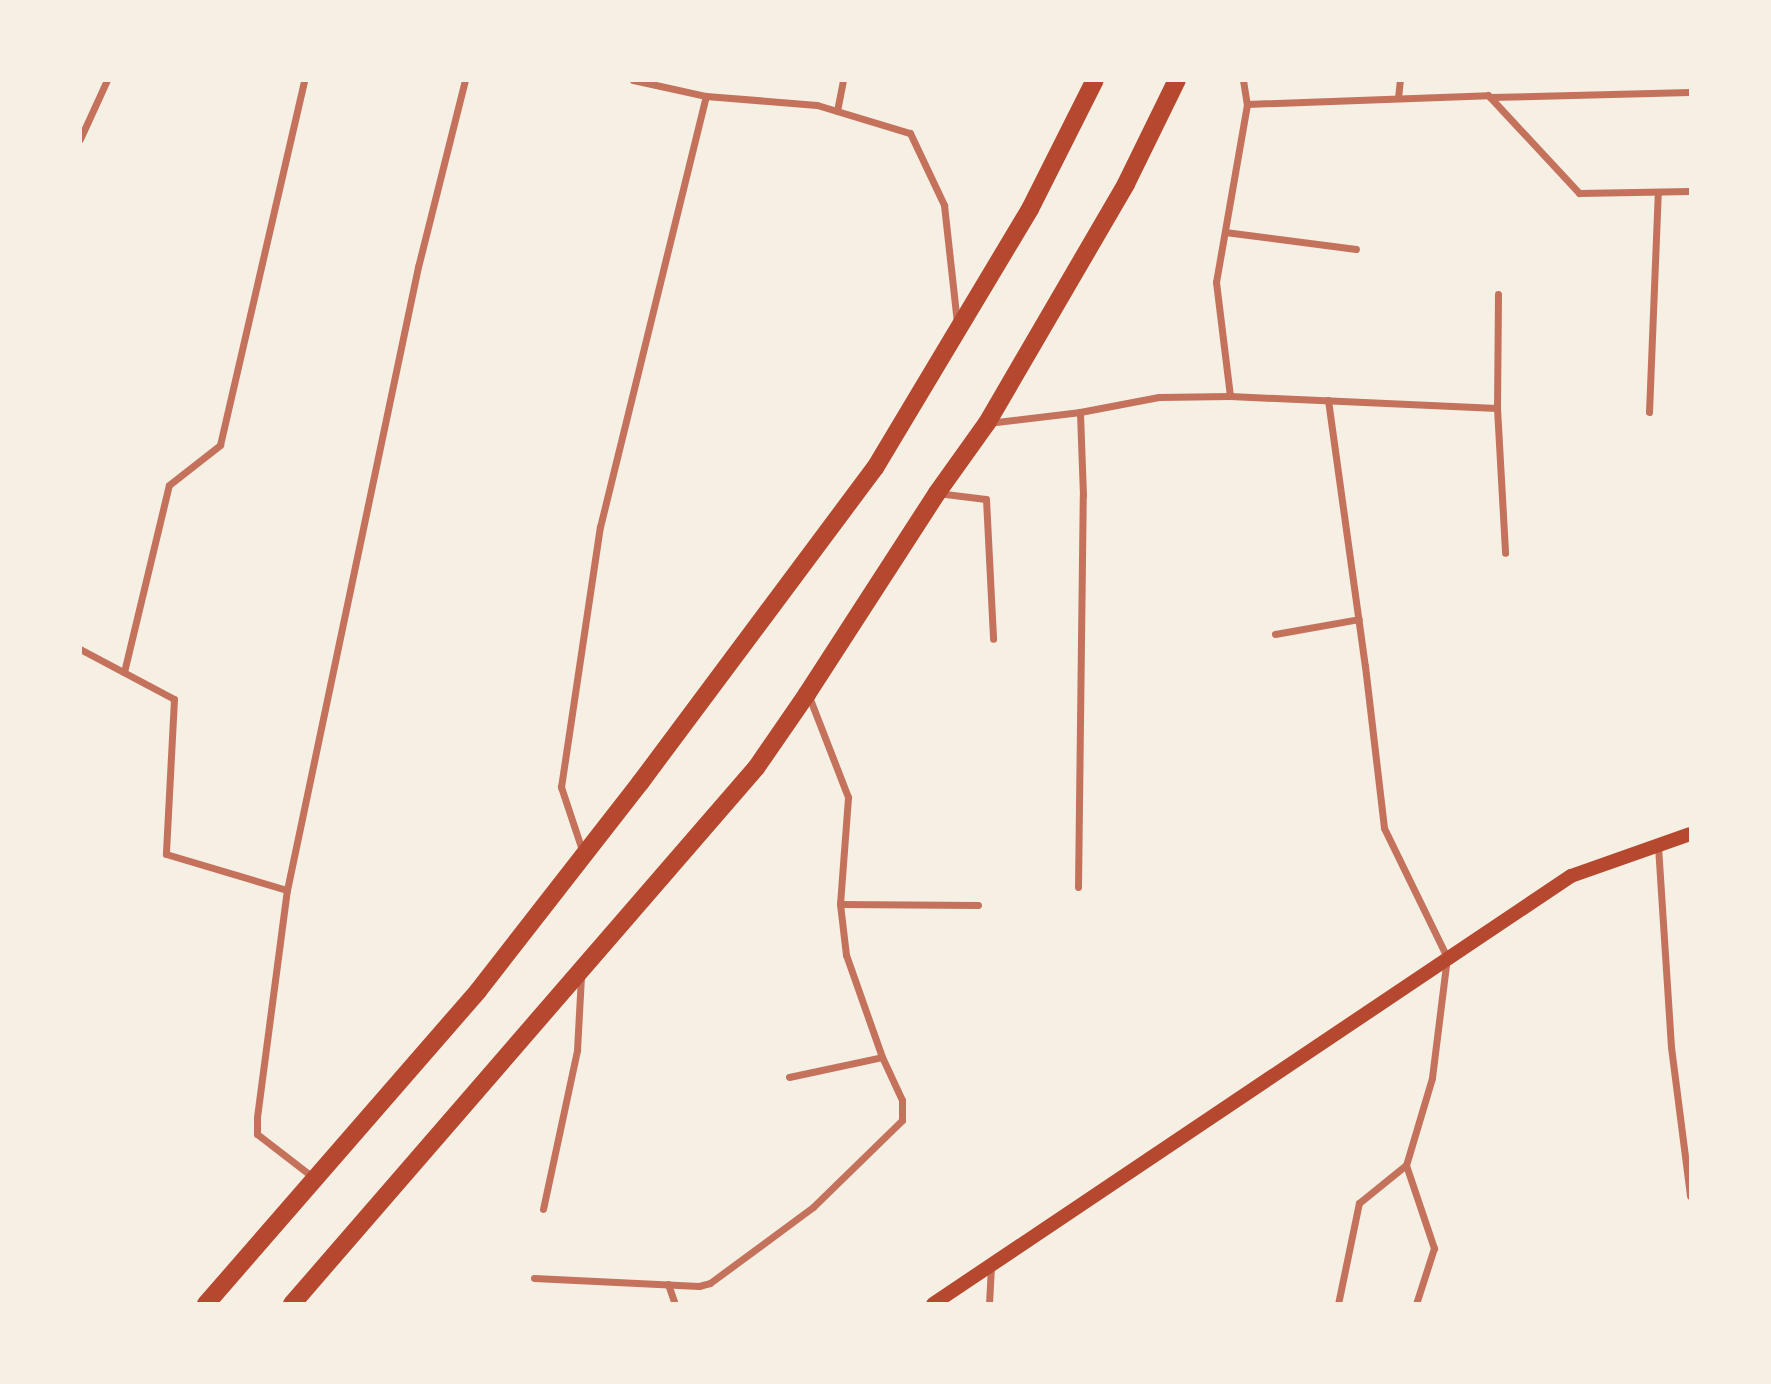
<!DOCTYPE html>
<html>
<head>
<meta charset="utf-8">
<style>
  body { margin:0 }
  #map { position:relative; width:1771px; height:1384px; overflow:hidden; background:#f6efe4; font-family:Lora,serif }
  div>[style] { position:absolute }
  [style*='--x'] { left:calc(var(--x)*1px); top:calc(var(--y)*1px); width:calc(var(--w)*1px); rotate:calc(var(--a)*1deg) }
  .minor>* { height:7px; margin:-3.5px; padding:0 3.5px; transform-origin:3.5px; border-radius:3.5px; background:#c5725c }
  .secondary>* { height:14px; margin:-7px; padding:0 7px; transform-origin:7px; border-radius:7px; background:#b5482f }
  .primary>* { height:18px; margin:-9px; padding:0 9px; transform-origin:9px; border-radius:9px; background:#b5482f }
  span { translate:-50% -50%; white-space:nowrap; text-align:center; line-height:1.15; -webkit-text-stroke:7px #f6efe4; paint-order:stroke }
  .frame { position:absolute; inset:0; border:82px solid #f6efe4; pointer-events:none }
</style>
</head>
<body>
<div id="map">
  <div class="minor">
    <div style="--x:633;--y:80;--w:75;--a:12.4"></div>
    <div style="--x:706;--y:96;--w:111;--a:4.6"></div>
    <div style="--x:817;--y:105;--w:97;--a:16.8"></div>
    <div style="--x:910;--y:133;--w:80;--a:64.7"></div>
    <div style="--x:944;--y:205;--w:119;--a:83.7"></div>
    <div style="--x:1243;--y:80;--w:24;--a:81"></div>
    <div style="--x:1247;--y:104;--w:241;--a:-2.1"></div>
    <div style="--x:1488;--y:95;--w:134;--a:47.1"></div>
    <div style="--x:1579;--y:193;--w:111;--a:-1"></div>
    <div style="--x:1490;--y:97;--w:200;--a:-1.4"></div>
    <div style="--x:1398;--y:98;--w:18;--a:-84"></div>
    <div style="--x:837;--y:111;--w:32;--a:-79"></div>
    <div style="--x:80;--y:139;--w:65;--a:-65.4"></div>
    <div style="--x:1225;--y:232;--w:132;--a:7.4"></div>
    <div style="--x:1498;--y:294;--w:114;--a:90.5"></div>
    <div style="--x:1497;--y:408;--w:145;--a:86.8"></div>
    <div style="--x:1230;--y:396;--w:115;--a:-97"></div>
    <div style="--x:1216;--y:282;--w:181;--a:-80.1"></div>
    <div style="--x:1328;--y:400;--w:269;--a:82.1"></div>
    <div style="--x:1365;--y:666;--w:163;--a:83.3"></div>
    <div style="--x:1384;--y:828;--w:144;--a:64"></div>
    <div style="--x:1447;--y:957;--w:122;--a:97.1"></div>
    <div style="--x:1432;--y:1078;--w:91;--a:106.6"></div>
    <div style="--x:1406;--y:1165;--w:88;--a:71.4"></div>
    <div style="--x:1434;--y:1248;--w:59;--a:107.8"></div>
    <div style="--x:1649;--y:412;--w:220;--a:-87.7"></div>
    <div style="--x:988;--y:423;--w:93;--a:-6.8"></div>
    <div style="--x:1080;--y:412;--w:80;--a:-10.8"></div>
    <div style="--x:1159;--y:397;--w:71;--a:-0.8"></div>
    <div style="--x:1230;--y:396;--w:267;--a:2.6"></div>
    <div style="--x:937;--y:493;--w:49;--a:7"></div>
    <div style="--x:986;--y:499;--w:140;--a:87.1"></div>
    <div style="--x:1275;--y:634;--w:85;--a:-10.1"></div>
    <div style="--x:80;--y:649;--w:106;--a:28"></div>
    <div style="--x:174;--y:699;--w:155;--a:93"></div>
    <div style="--x:166;--y:854;--w:126;--a:16.6"></div>
    <div style="--x:124;--y:672;--w:192;--a:-76.5"></div>
    <div style="--x:169;--y:485;--w:65;--a:-38.1"></div>
    <div style="--x:220;--y:445;--w:375;--a:-77"></div>
    <div style="--x:1658;--y:846;--w:201;--a:86.3"></div>
    <div style="--x:1671;--y:1047;--w:150;--a:82.7"></div>
    <div style="--x:583;--y:853;--w:70;--a:-108.4"></div>
    <div style="--x:561;--y:787;--w:263;--a:-81.5"></div>
    <div style="--x:600;--y:527;--w:444;--a:-76.2"></div>
    <div style="--x:1078;--y:887;--w:392;--a:-89.3"></div>
    <div style="--x:1083;--y:495;--w:83;--a:-92.1"></div>
    <div style="--x:840;--y:904;--w:138;--a:0.4"></div>
    <div style="--x:789;--y:1077;--w:95;--a:-12.1"></div>
    <div style="--x:314;--y:1178;--w:72;--a:-142.3"></div>
    <div style="--x:257;--y:1134;--w:17;--a:-90"></div>
    <div style="--x:257;--y:1117;--w:229;--a:-82.5"></div>
    <div style="--x:287;--y:890;--w:637;--a:-78.13"></div>
    <div style="--x:418;--y:267;--w:193;--a:-75.9"></div>
    <div style="--x:543;--y:1209;--w:163;--a:-77.9"></div>
    <div style="--x:577;--y:1050;--w:74;--a:-86.9"></div>
    <div style="--x:534;--y:1278;--w:165;--a:2.8"></div>
    <div style="--x:699;--y:1286;--w:11;--a:-15"></div>
    <div style="--x:710;--y:1283;--w:128;--a:-36.4"></div>
    <div style="--x:813;--y:1207;--w:124;--a:-44.3"></div>
    <div style="--x:902;--y:1120;--w:20;--a:-90"></div>
    <div style="--x:902;--y:1100;--w:47;--a:-114.9"></div>
    <div style="--x:882;--y:1057;--w:108;--a:-109.4"></div>
    <div style="--x:846;--y:955;--w:51;--a:-96.7"></div>
    <div style="--x:840;--y:904;--w:107;--a:-85.7"></div>
    <div style="--x:848;--y:797;--w:110;--a:-111.2"></div>
    <div style="--x:668;--y:1284;--w:21;--a:71"></div>
    <div style="--x:989;--y:1304;--w:38;--a:-87"></div>
    <div style="--x:1338;--y:1304;--w:103;--a:-78.3"></div>
    <div style="--x:1359;--y:1203;--w:60;--a:-39"></div>
  </div>
  <div class="secondary">
    <div style="--x:933;--y:1304;--w:768;--a:-33.86"></div>
    <div style="--x:1571;--y:876;--w:126;--a:-19.4"></div>
  </div>
  <div class="primary">
    <div style="--x:206;--y:1304;--w:415;--a:-49"></div>
    <div style="--x:478;--y:991;--w:264;--a:-52.1"></div>
    <div style="--x:640;--y:783;--w:393;--a:-53.3"></div>
    <div style="--x:875;--y:468;--w:302;--a:-59.1"></div>
    <div style="--x:1030;--y:209;--w:144;--a:-63.3"></div>
    <div style="--x:292;--y:1304;--w:709;--a:-49.12"></div>
    <div style="--x:756;--y:768;--w:90;--a:-55.4"></div>
    <div style="--x:807;--y:694;--w:239;--a:-57.1"></div>
    <div style="--x:937;--y:493;--w:86;--a:-54.5"></div>
    <div style="--x:987;--y:423;--w:276;--a:-59.8"></div>
    <div style="--x:1126;--y:184;--w:116;--a:-63.9"></div>
  </div>
  <div class="frame"></div>
</div>
</body>
</html>
